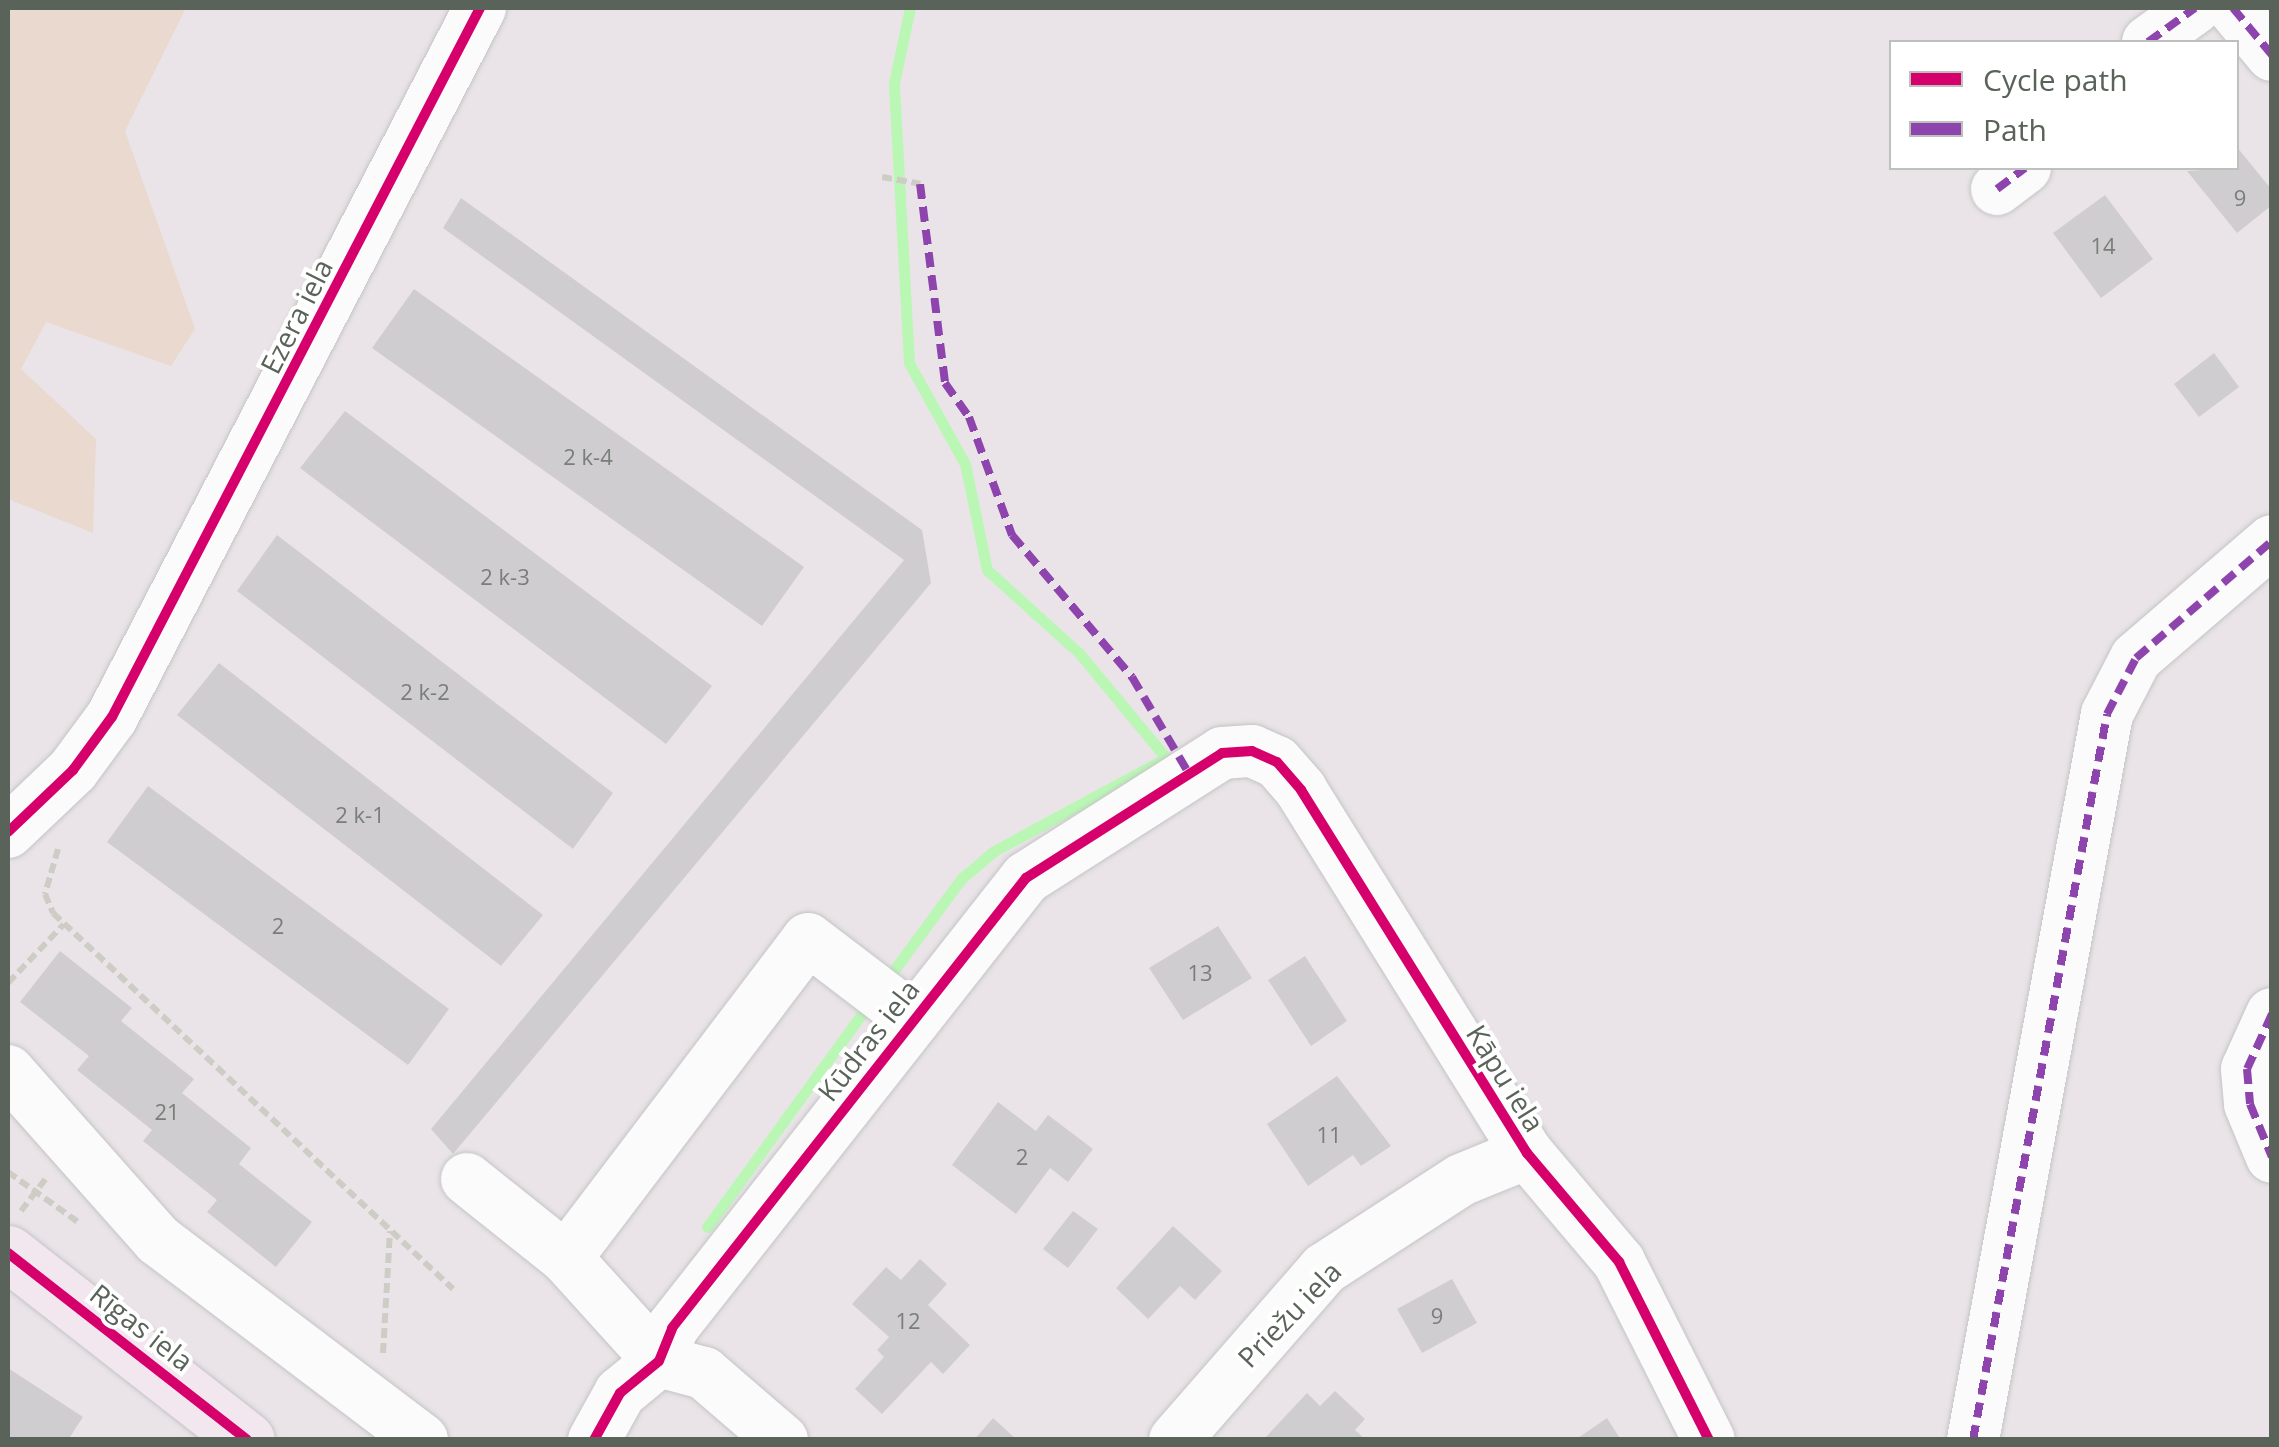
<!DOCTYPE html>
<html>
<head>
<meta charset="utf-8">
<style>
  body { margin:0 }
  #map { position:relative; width:2279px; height:1447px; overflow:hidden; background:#eae4e9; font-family:"Open Sans",sans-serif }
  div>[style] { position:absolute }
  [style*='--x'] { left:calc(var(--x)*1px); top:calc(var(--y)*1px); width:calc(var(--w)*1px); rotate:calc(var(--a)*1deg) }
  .green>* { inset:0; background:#e9d9cf }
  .stream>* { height:11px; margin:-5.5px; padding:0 5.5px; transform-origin:5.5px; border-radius:5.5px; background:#baf7b5 }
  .building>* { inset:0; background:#d0cdd0 }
  .path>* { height:6px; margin-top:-3px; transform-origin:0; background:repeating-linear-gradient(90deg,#cdcdc6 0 10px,transparent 0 15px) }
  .roads { filter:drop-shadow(0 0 2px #c4c5c4) drop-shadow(0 0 2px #c4c5c4) }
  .minor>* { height:52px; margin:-26px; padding:0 26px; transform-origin:26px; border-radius:26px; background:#fcfbfc }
  .major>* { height:55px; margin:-27.5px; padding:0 27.5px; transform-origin:27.5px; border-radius:27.5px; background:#f2e7ee }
  .quiet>* { height:8px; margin-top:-4px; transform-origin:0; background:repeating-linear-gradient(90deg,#8e44ad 0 15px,transparent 0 23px) }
  .cycleway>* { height:10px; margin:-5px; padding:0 5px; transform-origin:5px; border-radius:5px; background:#d6006c }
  span { translate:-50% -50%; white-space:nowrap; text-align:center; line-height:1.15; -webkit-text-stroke:8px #fff; paint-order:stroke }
  .number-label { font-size:22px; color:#787e78 }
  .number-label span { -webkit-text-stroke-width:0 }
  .street-label { font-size:28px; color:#596359 }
  .frame { position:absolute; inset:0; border:10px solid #596359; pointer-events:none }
  .legend { position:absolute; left:1889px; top:40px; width:350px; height:130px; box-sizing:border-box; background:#fff; border:2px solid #bdc1bd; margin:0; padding:12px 18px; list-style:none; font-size:30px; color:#596359 }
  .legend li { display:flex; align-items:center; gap:20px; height:50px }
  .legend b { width:50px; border:2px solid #bdc1bd }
</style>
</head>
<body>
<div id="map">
  <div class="green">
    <div style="clip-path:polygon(8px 8px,186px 8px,125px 131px,195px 329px,171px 366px,46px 322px,21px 369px,96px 439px,93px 533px,8px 499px)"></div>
  </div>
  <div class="stream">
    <div style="--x:886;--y:981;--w:127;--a:-53.7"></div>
    <div style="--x:961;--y:879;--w:43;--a:-40.3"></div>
    <div style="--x:994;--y:851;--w:196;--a:-28.4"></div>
    <div style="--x:1166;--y:758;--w:136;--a:-129.6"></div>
    <div style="--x:1079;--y:653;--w:124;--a:-137.9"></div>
    <div style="--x:987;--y:570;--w:108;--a:-101.7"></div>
    <div style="--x:965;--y:464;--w:115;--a:-119"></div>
    <div style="--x:909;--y:363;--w:280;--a:-93.1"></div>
    <div style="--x:894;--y:83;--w:77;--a:-78"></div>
    <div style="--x:707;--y:1227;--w:276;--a:-54"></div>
  </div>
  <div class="building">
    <div style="clip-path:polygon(2236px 146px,2272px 190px,2272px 205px,2237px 233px,2187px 171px,2236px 168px)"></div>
    <div style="clip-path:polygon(2105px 195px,2153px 259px,2101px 298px,2053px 233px)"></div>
    <div style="clip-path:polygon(461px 198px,922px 530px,931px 583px,453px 1154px,431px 1129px,904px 560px,443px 228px)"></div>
    <div style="clip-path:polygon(414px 289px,804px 567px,762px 626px,372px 348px)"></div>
    <div style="clip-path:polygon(2214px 353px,2239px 387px,2199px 417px,2174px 384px)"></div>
    <div style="clip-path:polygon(345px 411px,712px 686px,666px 744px,300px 468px)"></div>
    <div style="clip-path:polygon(277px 535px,613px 793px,573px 849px,237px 591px)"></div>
    <div style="clip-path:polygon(219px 663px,543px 915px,501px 966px,177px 715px)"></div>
    <div style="clip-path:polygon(148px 786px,449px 1009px,408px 1065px,107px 842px)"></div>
    <div style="clip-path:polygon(1218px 926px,1252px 978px,1183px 1020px,1149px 968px)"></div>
    <div style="clip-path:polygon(60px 951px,132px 1008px,121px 1021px,194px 1079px,182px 1093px,251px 1148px,239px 1164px,312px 1222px,276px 1267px,207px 1212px,217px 1200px,143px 1141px,152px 1130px,77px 1070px,89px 1056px,20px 1002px)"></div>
    <div style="clip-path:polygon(1305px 956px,1347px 1021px,1311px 1046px,1268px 980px)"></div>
    <div style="clip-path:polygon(1337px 1076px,1391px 1146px,1361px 1166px,1353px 1155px,1308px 1186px,1267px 1124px)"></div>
    <div style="clip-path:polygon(998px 1102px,1036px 1131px,1048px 1115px,1093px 1149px,1068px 1182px,1050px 1168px,1016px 1214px,952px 1165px)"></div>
    <div style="clip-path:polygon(1073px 1211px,1098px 1229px,1068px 1268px,1043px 1249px)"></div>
    <div style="clip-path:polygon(1173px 1226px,1222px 1271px,1195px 1300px,1180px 1286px,1148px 1319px,1116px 1288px)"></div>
    <div style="clip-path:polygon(920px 1259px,947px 1284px,928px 1305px,970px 1345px,943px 1374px,931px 1362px,882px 1414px,855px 1389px,884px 1357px,877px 1350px,889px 1337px,852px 1304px,886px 1267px,901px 1280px)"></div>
    <div style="clip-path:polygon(1452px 1279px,1477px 1323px,1422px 1353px,1397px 1309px)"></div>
    <div style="clip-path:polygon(8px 1368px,83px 1417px,68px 1440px,8px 1440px)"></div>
    <div style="clip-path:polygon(1335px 1391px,1365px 1419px,1355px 1430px,1366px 1440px,1263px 1440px,1307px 1393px,1320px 1406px)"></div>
    <div style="clip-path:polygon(993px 1418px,1017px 1440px,974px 1440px)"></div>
    <div style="clip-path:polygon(1607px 1418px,1621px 1440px,1575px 1440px)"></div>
  </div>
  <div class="path">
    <div style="--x:882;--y:177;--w:39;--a:10"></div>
    <div style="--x:58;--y:849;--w:47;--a:106.1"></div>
    <div style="--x:45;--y:894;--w:21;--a:67"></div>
    <div style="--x:53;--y:913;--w:549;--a:43.23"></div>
    <div style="--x:8;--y:983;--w:81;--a:-46.5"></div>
    <div style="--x:8;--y:1172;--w:86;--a:35.5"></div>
    <div style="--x:21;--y:1211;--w:43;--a:-52.6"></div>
    <div style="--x:383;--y:1353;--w:122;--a:-86.7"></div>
  </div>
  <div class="roads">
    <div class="minor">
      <div style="--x:2233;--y:8;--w:61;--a:50.3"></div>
      <div style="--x:2148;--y:42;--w:58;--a:-35.9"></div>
      <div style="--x:1997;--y:189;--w:35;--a:-37"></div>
      <div style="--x:8;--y:832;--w:90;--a:-43.6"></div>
      <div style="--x:73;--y:770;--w:66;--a:-53.7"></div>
      <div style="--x:112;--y:717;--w:799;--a:-62.57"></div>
      <div style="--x:2272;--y:1014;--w:60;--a:114.4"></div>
      <div style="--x:2247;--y:1069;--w:35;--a:85"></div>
      <div style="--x:2250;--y:1104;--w:57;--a:67.5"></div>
      <div style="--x:8;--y:1071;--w:226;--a:48.4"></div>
      <div style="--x:158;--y:1240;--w:331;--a:37.1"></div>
      <div style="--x:467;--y:1179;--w:127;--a:38.6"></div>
      <div style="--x:566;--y:1258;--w:139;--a:47.9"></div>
      <div style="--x:566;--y:1258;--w:400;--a:-52.8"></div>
      <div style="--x:808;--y:939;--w:132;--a:37.3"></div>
      <div style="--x:659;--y:1361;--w:47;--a:14.9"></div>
      <div style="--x:704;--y:1373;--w:103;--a:40.7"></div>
      <div style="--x:594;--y:1440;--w:54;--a:-61"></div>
      <div style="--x:620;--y:1393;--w:50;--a:-39.4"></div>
      <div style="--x:659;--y:1361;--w:35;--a:-68"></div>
      <div style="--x:672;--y:1328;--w:573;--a:-51.81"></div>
      <div style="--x:1026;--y:878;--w:232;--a:-32.5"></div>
      <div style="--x:1222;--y:753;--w:30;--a:-4"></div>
      <div style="--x:1252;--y:751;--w:27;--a:24"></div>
      <div style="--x:1277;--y:762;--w:37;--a:49"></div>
      <div style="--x:1301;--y:790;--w:428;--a:58.1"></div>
      <div style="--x:1527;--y:1153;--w:143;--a:49.8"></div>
      <div style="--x:1619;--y:1262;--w:199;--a:63.2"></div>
      <div style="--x:1175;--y:1440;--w:227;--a:-48.9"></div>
      <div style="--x:1324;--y:1269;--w:163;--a:-33"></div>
      <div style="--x:1461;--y:1180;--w:71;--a:-22.2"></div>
      <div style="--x:1973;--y:1440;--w:738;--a:-79.54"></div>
      <div style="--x:2107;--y:714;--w:63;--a:-62.6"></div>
      <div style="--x:2136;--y:658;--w:179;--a:-40.7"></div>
    </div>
    <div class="major">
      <div style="--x:8;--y:1253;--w:303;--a:38"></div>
    </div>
  </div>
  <div class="quiet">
    <div style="--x:2233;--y:8;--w:61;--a:50.3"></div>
    <div style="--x:2148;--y:42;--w:58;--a:-35.9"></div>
    <div style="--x:920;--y:184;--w:201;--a:82.8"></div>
    <div style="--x:945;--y:383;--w:42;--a:54.8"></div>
    <div style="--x:969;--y:417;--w:126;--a:70"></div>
    <div style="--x:1012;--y:535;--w:186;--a:49.8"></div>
    <div style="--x:1132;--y:677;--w:110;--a:59.5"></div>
    <div style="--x:1997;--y:189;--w:35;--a:-37"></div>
    <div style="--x:2272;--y:1014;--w:60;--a:114.4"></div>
    <div style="--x:2247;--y:1069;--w:35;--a:85"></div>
    <div style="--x:2250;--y:1104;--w:57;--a:67.5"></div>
    <div style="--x:1973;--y:1440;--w:738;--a:-79.54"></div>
    <div style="--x:2107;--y:714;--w:63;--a:-62.6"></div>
    <div style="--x:2136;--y:658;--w:179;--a:-40.7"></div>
  </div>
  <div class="cycleway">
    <div style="--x:8;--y:832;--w:90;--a:-43.6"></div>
    <div style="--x:73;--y:770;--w:66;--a:-53.7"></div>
    <div style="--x:112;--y:717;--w:799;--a:-62.57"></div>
    <div style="--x:8;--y:1253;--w:303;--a:38"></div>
    <div style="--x:594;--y:1440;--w:54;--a:-61"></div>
    <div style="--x:620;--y:1393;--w:50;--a:-39.4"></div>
    <div style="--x:659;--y:1361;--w:35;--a:-68"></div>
    <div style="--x:672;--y:1328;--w:573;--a:-51.81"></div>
    <div style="--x:1026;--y:878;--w:232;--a:-32.5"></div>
    <div style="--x:1222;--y:753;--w:30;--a:-4"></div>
    <div style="--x:1252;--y:751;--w:27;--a:24"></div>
    <div style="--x:1277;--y:762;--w:37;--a:49"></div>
    <div style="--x:1301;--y:790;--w:428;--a:58.1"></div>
    <div style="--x:1527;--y:1153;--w:143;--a:49.8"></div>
    <div style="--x:1619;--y:1262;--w:199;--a:63.2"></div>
  </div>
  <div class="number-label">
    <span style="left:2240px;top:198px">9</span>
    <span style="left:2103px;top:246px">14</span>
    <span style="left:588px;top:457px">2 k-4</span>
    <span style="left:505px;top:577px">2 k-3</span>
    <span style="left:425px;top:692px">2 k-2</span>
    <span style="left:360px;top:815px">2 k-1</span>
    <span style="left:278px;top:926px">2</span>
    <span style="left:1200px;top:973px">13</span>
    <span style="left:167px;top:1112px">21</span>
    <span style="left:1329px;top:1135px">11</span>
    <span style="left:1022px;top:1157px">2</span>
    <span style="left:1437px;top:1316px">9</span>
    <span style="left:908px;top:1321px">12</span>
  </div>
  <div class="street-label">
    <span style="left:296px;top:316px;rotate:-63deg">Ezera iela</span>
    <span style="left:868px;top:1040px;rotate:-52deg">Kūdras iela</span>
    <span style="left:1506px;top:1078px;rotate:58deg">Kāpu iela</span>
    <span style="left:1289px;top:1314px;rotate:-46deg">Priežu iela</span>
    <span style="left:142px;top:1327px;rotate:38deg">Rīgas iela</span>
  </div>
  <div class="frame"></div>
  <ul class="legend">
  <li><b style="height:12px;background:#d6006c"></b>Cycle path</li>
  <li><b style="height:12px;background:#8e44ad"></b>Path</li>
  </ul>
</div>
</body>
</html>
